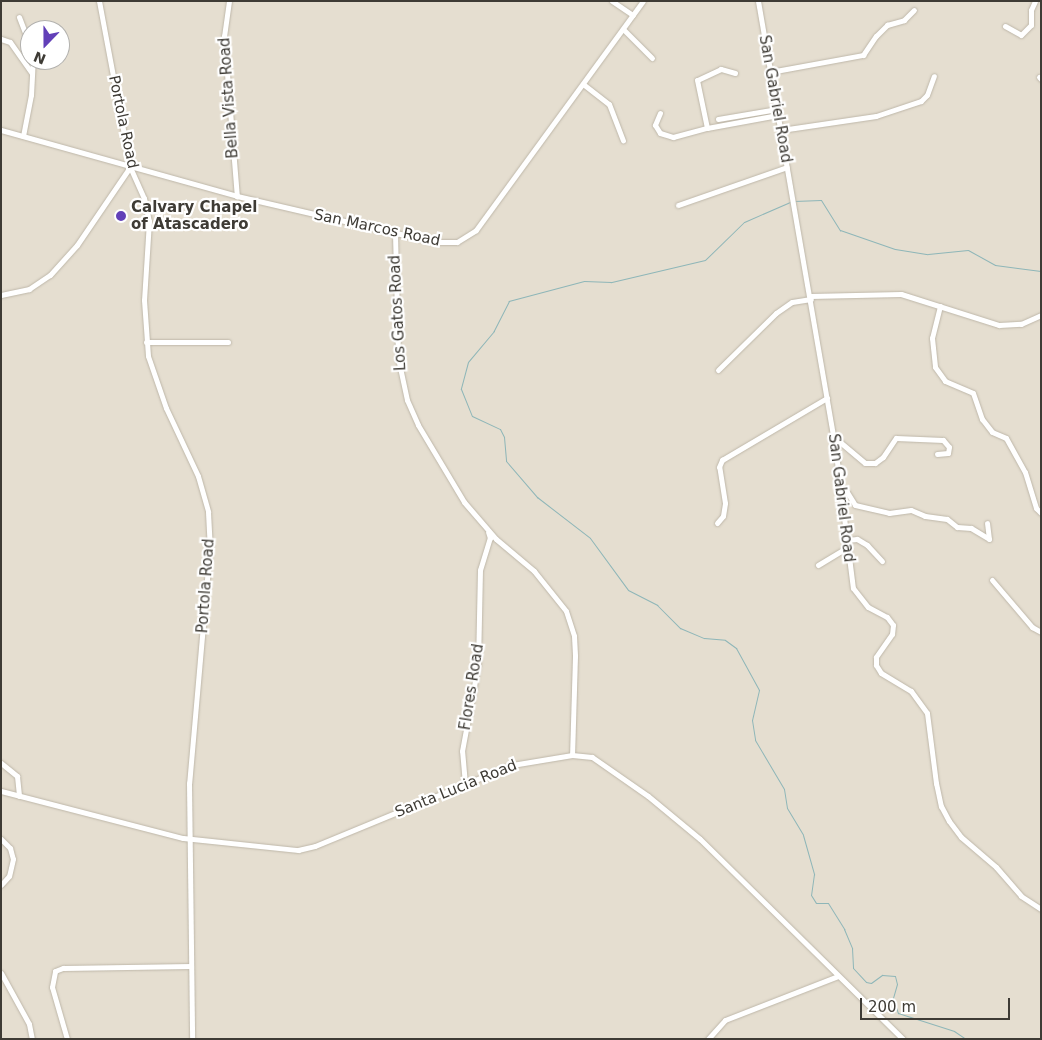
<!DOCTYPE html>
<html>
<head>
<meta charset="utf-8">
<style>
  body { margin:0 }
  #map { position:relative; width:1042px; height:1040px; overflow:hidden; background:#e5ded0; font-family:"DejaVu Sans",sans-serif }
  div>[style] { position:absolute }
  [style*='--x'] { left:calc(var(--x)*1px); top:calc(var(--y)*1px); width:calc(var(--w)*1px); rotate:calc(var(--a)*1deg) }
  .stream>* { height:1px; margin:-0.5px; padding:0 0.5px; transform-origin:0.5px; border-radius:0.5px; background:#8eb6b8 }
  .roads { filter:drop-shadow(0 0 1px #beb7a9) drop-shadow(0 0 1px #beb7a9) }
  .minor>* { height:5px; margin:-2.5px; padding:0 2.5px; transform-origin:2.5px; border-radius:2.5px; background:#fff }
  .dots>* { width:14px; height:14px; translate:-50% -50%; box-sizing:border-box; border:2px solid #fff; border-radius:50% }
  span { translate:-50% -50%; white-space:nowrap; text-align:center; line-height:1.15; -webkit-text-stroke:4.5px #fff; paint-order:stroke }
  .street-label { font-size:15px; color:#3e3b35 }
  .poi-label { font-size:15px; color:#3e3b35; font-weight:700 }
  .left { translate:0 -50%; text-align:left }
  .frame { position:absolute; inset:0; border:2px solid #3e3b35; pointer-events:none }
  .north { position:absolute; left:20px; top:20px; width:50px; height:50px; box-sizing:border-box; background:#fff; border:1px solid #b2b1ae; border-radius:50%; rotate:202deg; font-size:14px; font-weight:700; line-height:20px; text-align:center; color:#3e3b35 }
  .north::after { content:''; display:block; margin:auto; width:18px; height:22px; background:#6240b8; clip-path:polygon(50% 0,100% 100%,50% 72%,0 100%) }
  .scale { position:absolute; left:860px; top:998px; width:150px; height:22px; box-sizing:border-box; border:2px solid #3e3b35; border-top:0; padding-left:6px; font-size:15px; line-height:18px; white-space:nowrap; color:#3e3b35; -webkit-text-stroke:4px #fff; paint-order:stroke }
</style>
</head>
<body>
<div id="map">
  <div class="stream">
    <div style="--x:794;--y:201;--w:27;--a:-2"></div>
    <div style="--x:821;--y:200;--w:36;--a:58"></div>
    <div style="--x:840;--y:230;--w:58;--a:19.1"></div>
    <div style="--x:895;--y:249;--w:33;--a:9"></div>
    <div style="--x:928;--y:254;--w:40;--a:-5.7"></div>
    <div style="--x:968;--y:250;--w:31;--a:29"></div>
    <div style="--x:995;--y:265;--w:46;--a:7.4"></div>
    <div style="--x:790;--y:202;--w:50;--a:156.5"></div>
    <div style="--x:744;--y:222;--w:54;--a:135.7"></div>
    <div style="--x:705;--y:260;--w:97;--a:166.8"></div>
    <div style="--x:611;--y:282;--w:27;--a:-178"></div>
    <div style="--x:584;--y:281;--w:78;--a:165.1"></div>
    <div style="--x:509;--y:301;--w:34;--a:117"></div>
    <div style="--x:494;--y:331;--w:40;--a:130"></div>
    <div style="--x:468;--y:362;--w:28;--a:105"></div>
    <div style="--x:461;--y:389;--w:29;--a:68"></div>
    <div style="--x:472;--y:416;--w:31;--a:25"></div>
    <div style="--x:500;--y:429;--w:9;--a:63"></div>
    <div style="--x:504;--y:437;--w:24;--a:85"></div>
    <div style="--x:506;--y:461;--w:48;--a:49.3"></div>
    <div style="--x:537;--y:497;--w:67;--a:37.7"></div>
    <div style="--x:590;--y:538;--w:64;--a:53.8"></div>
    <div style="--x:628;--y:590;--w:33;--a:27"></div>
    <div style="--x:657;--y:605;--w:33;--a:45"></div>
    <div style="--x:680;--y:628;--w:26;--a:23"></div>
    <div style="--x:704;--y:638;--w:21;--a:5"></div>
    <div style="--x:725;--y:640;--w:14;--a:36"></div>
    <div style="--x:736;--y:648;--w:48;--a:61.3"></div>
    <div style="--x:759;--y:690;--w:31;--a:103"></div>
    <div style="--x:752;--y:720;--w:20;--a:81"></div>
    <div style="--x:755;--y:740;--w:57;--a:59.4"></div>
    <div style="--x:784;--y:789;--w:19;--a:81"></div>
    <div style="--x:787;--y:808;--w:31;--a:59"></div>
    <div style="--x:803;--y:835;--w:41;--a:74.2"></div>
    <div style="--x:814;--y:874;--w:21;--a:98"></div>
    <div style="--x:811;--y:895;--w:9;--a:58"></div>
    <div style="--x:816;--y:903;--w:12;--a:0"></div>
    <div style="--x:828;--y:903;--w:31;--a:58"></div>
    <div style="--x:844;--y:929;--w:21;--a:67"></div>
    <div style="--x:852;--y:948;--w:20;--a:87"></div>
    <div style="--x:853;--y:968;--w:19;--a:47"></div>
    <div style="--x:866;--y:982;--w:5;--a:11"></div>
    <div style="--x:871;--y:983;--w:14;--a:-36"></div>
    <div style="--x:882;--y:975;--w:13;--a:4"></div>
    <div style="--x:895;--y:976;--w:8;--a:76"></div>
    <div style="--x:897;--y:984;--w:15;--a:106"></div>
    <div style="--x:893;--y:998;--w:16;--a:72"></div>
    <div style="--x:898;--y:1013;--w:59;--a:17.8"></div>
    <div style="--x:954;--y:1031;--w:14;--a:34"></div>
  </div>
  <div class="roads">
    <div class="minor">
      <div style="--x:99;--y:1;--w:169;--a:79.4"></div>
      <div style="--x:130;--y:167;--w:34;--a:66"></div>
      <div style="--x:144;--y:198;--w:24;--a:78"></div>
      <div style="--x:149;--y:221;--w:79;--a:93.6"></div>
      <div style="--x:144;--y:300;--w:56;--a:85.9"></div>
      <div style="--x:148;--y:356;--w:55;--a:70.9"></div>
      <div style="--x:166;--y:408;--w:75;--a:64.8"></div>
      <div style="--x:198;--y:476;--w:37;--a:74"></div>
      <div style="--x:208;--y:512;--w:33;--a:87"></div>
      <div style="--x:210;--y:545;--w:239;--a:95"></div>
      <div style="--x:189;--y:783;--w:256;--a:89.3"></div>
      <div style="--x:229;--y:1;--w:35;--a:98"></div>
      <div style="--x:224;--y:36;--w:161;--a:85.4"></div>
      <div style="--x:612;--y:1;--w:25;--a:34"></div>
      <div style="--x:758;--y:1;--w:460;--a:80.2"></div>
      <div style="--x:836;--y:454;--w:135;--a:82.8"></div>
      <div style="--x:853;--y:588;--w:24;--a:52"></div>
      <div style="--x:868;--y:607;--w:21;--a:28"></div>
      <div style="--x:887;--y:617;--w:10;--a:53"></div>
      <div style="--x:893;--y:625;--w:9;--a:96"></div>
      <div style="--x:892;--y:634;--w:28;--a:125"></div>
      <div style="--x:876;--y:657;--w:8;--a:90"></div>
      <div style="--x:876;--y:665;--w:9;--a:58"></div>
      <div style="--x:881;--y:673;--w:35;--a:31"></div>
      <div style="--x:911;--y:691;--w:27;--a:54"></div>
      <div style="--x:927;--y:713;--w:71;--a:82.7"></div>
      <div style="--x:936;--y:783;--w:24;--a:78"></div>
      <div style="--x:941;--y:806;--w:17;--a:62"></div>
      <div style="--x:949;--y:821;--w:20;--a:53"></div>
      <div style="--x:961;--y:837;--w:46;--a:40.6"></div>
      <div style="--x:996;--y:867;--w:38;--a:49"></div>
      <div style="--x:1021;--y:896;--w:24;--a:33"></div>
      <div style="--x:19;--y:17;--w:30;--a:69"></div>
      <div style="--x:1005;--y:26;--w:18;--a:29"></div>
      <div style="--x:1021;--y:35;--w:14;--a:-45"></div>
      <div style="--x:1031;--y:25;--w:15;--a:-90"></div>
      <div style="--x:1031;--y:10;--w:10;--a:-66"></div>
      <div style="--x:623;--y:29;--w:41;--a:45"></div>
      <div style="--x:1;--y:39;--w:9;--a:18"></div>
      <div style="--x:10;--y:42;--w:38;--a:55"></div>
      <div style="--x:770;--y:72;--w:95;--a:-10.4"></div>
      <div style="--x:863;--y:55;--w:23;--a:-56"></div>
      <div style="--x:876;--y:36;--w:16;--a:-45"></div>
      <div style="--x:887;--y:25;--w:18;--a:-16"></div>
      <div style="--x:904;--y:20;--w:14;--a:-45"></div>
      <div style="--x:735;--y:73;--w:15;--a:-164"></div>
      <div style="--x:721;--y:69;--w:26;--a:155"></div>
      <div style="--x:697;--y:80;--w:49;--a:78.2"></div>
      <div style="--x:707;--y:128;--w:72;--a:-10.4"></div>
      <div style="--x:1039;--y:77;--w:3;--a:45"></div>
      <div style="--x:583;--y:84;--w:33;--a:38"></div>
      <div style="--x:609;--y:104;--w:39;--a:69"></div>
      <div style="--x:660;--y:113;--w:13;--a:113"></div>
      <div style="--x:655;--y:125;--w:9;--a:58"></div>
      <div style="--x:660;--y:133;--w:14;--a:17"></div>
      <div style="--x:673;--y:137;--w:35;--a:-15"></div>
      <div style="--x:718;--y:119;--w:60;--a:-9.6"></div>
      <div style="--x:1;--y:130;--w:245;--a:15.6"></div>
      <div style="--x:237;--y:196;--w:203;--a:13.1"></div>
      <div style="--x:435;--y:242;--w:22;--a:0"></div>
      <div style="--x:457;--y:242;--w:22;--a:-32"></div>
      <div style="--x:476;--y:230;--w:283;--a:-53.9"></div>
      <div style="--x:781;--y:130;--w:96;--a:-8.4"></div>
      <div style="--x:876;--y:116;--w:47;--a:-18.4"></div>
      <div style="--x:921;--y:101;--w:8;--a:-45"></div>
      <div style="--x:927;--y:95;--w:20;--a:-70"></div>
      <div style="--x:23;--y:136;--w:42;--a:-79"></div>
      <div style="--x:31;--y:95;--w:35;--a:-87"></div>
      <div style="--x:678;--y:205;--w:115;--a:-19.2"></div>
      <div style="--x:395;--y:233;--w:125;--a:88.6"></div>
      <div style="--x:398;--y:358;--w:43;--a:77.9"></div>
      <div style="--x:407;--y:400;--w:27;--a:66"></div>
      <div style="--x:418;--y:425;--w:90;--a:59.1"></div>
      <div style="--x:464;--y:502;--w:49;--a:49.1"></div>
      <div style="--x:496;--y:539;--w:50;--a:40.1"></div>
      <div style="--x:534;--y:571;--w:51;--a:51.3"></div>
      <div style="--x:566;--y:611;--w:26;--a:72"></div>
      <div style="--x:574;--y:636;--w:20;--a:87"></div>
      <div style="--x:575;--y:656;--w:99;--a:91.7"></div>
      <div style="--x:1;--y:295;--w:29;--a:-12"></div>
      <div style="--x:29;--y:289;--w:25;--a:-34"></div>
      <div style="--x:50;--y:275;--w:40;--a:-48"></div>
      <div style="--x:77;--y:245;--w:94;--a:-55.8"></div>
      <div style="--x:810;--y:296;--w:91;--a:-1.3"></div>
      <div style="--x:901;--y:294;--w:103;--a:17.6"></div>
      <div style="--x:999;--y:325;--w:22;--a:-3"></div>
      <div style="--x:1021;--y:324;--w:22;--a:-24"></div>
      <div style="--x:940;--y:306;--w:33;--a:104"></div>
      <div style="--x:932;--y:338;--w:29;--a:84"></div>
      <div style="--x:935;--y:367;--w:17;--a:54"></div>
      <div style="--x:945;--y:381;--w:30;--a:23"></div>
      <div style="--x:973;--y:393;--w:28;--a:71"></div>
      <div style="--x:982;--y:419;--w:16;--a:52"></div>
      <div style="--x:992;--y:432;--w:15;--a:23"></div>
      <div style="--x:1006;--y:438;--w:39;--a:61"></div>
      <div style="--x:1025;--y:472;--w:38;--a:73"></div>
      <div style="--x:1036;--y:508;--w:7;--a:45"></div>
      <div style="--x:146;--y:342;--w:82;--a:0"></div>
      <div style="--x:718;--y:370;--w:81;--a:-44.5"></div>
      <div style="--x:776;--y:313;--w:19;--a:-35"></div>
      <div style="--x:792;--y:302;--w:19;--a:-9"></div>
      <div style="--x:834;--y:437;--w:40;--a:40"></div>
      <div style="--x:865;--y:463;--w:10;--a:0"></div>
      <div style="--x:875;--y:463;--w:10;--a:-37"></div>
      <div style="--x:883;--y:457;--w:23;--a:-56"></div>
      <div style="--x:896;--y:438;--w:47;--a:2.4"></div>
      <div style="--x:943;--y:440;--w:9;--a:49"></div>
      <div style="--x:949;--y:447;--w:6;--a:99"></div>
      <div style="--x:948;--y:453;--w:11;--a:175"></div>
      <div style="--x:841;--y:491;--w:6;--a:9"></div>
      <div style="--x:847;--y:492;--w:15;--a:58"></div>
      <div style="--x:855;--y:505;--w:35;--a:13"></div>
      <div style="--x:889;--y:513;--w:22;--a:-8"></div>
      <div style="--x:911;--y:510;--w:15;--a:23"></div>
      <div style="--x:925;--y:516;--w:22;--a:8"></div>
      <div style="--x:947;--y:519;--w:13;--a:39"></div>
      <div style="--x:957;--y:527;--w:14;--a:4"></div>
      <div style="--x:971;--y:528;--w:21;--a:31"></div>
      <div style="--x:989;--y:539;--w:16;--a:-97"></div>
      <div style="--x:717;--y:523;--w:9;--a:-49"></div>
      <div style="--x:723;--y:516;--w:13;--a:-81"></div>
      <div style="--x:725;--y:503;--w:36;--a:-99"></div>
      <div style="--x:719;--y:467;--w:8;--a:-67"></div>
      <div style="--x:722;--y:460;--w:122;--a:-30.6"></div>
      <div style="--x:847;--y:540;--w:10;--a:-6"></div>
      <div style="--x:857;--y:539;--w:12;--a:31"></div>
      <div style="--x:867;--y:545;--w:22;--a:47"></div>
      <div style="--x:818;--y:565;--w:35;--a:-31"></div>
      <div style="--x:992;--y:580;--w:62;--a:49.6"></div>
      <div style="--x:1032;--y:627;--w:10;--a:29"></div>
      <div style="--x:1;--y:763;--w:21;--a:39"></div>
      <div style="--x:17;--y:776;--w:20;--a:84"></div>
      <div style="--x:465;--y:784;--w:33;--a:-95"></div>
      <div style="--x:462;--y:751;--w:87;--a:-79.5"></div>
      <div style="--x:478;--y:665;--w:95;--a:-88.8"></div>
      <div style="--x:480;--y:570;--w:34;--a:-73"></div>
      <div style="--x:490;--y:538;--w:6;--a:-108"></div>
      <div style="--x:1;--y:791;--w:188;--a:14.5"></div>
      <div style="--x:183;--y:838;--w:116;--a:6"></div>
      <div style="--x:298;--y:850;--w:17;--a:-13"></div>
      <div style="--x:315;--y:846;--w:213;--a:-22.4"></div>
      <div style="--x:512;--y:765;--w:61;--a:-9.5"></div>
      <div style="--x:572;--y:755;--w:20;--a:6"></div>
      <div style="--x:592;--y:757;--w:68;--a:34.9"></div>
      <div style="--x:648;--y:796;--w:67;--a:39.6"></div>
      <div style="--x:700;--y:839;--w:285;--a:44.6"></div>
      <div style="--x:1;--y:839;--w:13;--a:45"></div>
      <div style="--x:10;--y:848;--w:11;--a:75"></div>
      <div style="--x:13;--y:859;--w:17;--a:103"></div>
      <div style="--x:9;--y:876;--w:12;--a:132"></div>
      <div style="--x:1;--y:973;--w:58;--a:61.2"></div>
      <div style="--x:29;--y:1024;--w:15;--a:79"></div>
      <div style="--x:67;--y:1039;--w:54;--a:-106.1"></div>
      <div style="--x:52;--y:987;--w:16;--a:-79"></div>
      <div style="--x:55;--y:971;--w:9;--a:-21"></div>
      <div style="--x:63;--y:968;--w:128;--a:-0.9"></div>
      <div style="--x:708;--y:1039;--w:25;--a:-48"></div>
      <div style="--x:725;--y:1020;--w:121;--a:-21.3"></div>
    </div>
  </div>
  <div class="dots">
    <div style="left:121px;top:216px;background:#6240b8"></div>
  </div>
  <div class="street-label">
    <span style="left:229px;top:98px;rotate:-94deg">Bella Vista Road</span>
    <span style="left:775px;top:99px;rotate:80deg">San Gabriel Road</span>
    <span style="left:123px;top:122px;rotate:78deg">Portola Road</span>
    <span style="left:377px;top:228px;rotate:12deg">San Marcos Road</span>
    <span style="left:398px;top:313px;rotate:-93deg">Los Gatos Road</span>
    <span style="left:841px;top:498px;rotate:83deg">San Gabriel Road</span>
    <span style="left:206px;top:586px;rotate:-86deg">Portola Road</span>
    <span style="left:472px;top:687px;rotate:-81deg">Flores Road</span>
    <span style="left:456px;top:789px;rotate:-22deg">Santa Lucia Road</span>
  </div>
  <div class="poi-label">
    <span class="left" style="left:131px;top:216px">Calvary Chapel<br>of Atascadero</span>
  </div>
  <div class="frame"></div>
  <div class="north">N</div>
  <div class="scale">200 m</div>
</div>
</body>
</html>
